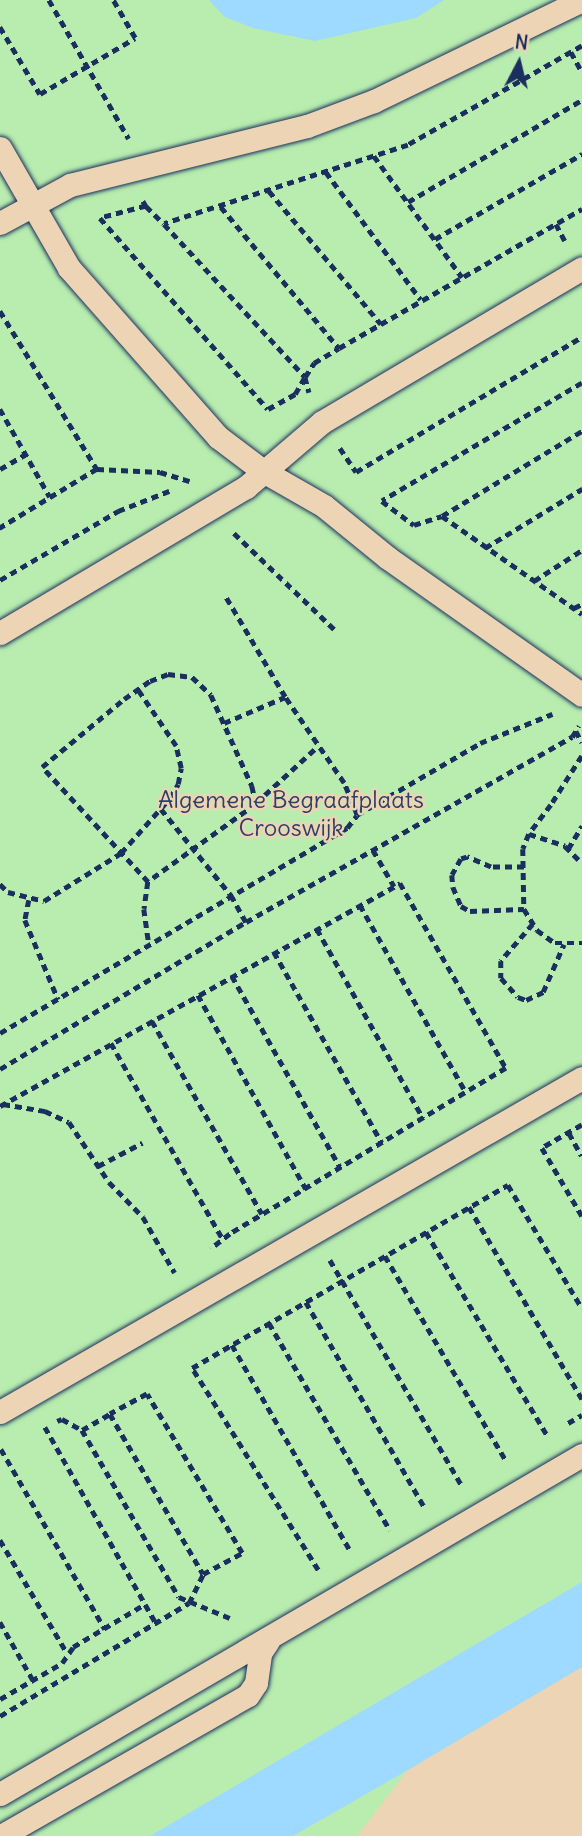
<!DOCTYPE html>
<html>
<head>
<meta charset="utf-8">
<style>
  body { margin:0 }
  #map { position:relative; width:582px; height:1836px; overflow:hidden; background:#ecd4b4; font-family:Delius,sans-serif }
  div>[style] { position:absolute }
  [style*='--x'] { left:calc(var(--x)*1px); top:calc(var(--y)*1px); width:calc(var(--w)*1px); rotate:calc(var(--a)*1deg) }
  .green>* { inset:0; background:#b8edaf }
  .water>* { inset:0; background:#9ed9ff }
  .path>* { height:4.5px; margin-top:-2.25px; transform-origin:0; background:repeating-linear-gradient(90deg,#1b2f5e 0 7px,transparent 0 12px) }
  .roads { filter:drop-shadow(0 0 2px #1b2f5e) drop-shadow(0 0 2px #1b2f5e) }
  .service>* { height:23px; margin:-11.5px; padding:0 11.5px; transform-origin:11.5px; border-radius:11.5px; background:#ecd4b4 }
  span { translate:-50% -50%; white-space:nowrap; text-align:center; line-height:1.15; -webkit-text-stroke:5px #ecd4b4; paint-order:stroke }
  .park-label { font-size:24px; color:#2b4266 }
  .north { position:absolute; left:484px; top:28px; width:70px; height:70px; -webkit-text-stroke:5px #ecd4b4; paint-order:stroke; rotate:7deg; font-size:19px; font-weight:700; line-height:28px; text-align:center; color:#1b2f5e }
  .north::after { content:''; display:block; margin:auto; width:24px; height:32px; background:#1b2f5e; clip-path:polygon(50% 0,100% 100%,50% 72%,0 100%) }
</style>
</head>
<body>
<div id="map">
  <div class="green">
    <div style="clip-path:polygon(0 0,582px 0,582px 1628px,227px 1836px,0 1836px)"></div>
    <div style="clip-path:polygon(408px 1770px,357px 1836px,293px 1836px)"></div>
  </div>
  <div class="water">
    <div style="clip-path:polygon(209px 0,444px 0,416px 18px,315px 41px,253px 28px,225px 17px)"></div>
    <div style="clip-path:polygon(582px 1582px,582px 1667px,408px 1770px,293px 1836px,150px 1836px)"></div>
  </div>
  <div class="path">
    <div style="--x:49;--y:0;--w:160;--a:60.1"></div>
    <div style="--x:0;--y:27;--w:78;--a:59.2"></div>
    <div style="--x:40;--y:94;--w:110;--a:-30.5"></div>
    <div style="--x:135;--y:38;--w:44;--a:-120.1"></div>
    <div style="--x:582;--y:46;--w:200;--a:150.4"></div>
    <div style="--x:408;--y:145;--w:256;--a:162.1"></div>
    <div style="--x:164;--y:224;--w:208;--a:47.3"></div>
    <div style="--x:305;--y:377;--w:17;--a:-57"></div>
    <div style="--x:314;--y:363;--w:29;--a:-31"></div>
    <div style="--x:339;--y:348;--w:280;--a:-29.8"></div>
    <div style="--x:571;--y:52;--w:23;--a:61"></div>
    <div style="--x:374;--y:156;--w:150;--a:54"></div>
    <div style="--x:326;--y:172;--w:159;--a:53.4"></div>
    <div style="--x:269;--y:191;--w:174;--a:49.9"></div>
    <div style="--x:143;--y:201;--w:6;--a:59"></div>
    <div style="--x:146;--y:206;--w:48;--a:165.4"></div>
    <div style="--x:100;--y:218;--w:254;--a:48.7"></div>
    <div style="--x:268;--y:409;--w:31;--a:-29"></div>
    <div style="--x:295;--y:394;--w:20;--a:-60"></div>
    <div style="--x:305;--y:377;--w:16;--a:75"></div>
    <div style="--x:408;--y:202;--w:202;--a:-30.4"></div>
    <div style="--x:146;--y:206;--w:25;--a:45"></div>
    <div style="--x:221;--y:207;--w:184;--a:50.1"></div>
    <div style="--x:556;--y:224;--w:19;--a:62"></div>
    <div style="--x:435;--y:239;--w:170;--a:-30"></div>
    <div style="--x:0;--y:311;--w:185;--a:58.5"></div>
    <div style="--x:97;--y:469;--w:114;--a:148.7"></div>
    <div style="--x:582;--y:383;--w:232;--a:149.5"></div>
    <div style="--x:382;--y:501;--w:40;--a:37"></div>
    <div style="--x:414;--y:525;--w:29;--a:-18"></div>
    <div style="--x:442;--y:516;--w:164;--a:-31.3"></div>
    <div style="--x:0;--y:409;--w:101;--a:60.4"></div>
    <div style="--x:340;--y:448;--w:29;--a:56"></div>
    <div style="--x:356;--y:472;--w:263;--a:-30.9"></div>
    <div style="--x:0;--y:469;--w:30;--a:-30"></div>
    <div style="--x:97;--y:469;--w:63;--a:2.7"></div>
    <div style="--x:160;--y:472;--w:31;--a:17"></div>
    <div style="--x:442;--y:516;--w:171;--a:35"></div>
    <div style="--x:234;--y:533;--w:140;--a:43.8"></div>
    <div style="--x:485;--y:548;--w:114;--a:-31.3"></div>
    <div style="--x:0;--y:580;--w:137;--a:-30.3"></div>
    <div style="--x:118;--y:511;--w:55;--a:-21.4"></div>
    <div style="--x:534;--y:581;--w:57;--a:-32.9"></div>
    <div style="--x:574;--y:608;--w:9;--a:-27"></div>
    <div style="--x:168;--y:674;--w:24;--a:7"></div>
    <div style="--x:192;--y:677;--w:26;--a:43"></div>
    <div style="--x:211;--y:695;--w:100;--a:65.7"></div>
    <div style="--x:252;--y:786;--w:18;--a:77"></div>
    <div style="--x:256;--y:804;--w:133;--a:144.2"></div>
    <div style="--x:148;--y:882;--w:156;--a:-132.7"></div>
    <div style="--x:42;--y:767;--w:107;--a:-39.7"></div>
    <div style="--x:124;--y:699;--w:32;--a:-35"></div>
    <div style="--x:150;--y:681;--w:19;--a:-21"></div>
    <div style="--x:224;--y:723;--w:66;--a:-23.1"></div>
    <div style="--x:576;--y:731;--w:13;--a:63"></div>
    <div style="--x:582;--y:756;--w:58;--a:122.3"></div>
    <div style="--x:551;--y:805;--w:36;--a:127"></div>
    <div style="--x:529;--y:834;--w:16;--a:112"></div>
    <div style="--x:523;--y:849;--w:60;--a:89"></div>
    <div style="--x:524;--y:909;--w:25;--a:58"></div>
    <div style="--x:537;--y:930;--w:22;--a:36"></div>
    <div style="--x:555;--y:943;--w:27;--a:0"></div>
    <div style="--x:256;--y:803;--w:84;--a:-42.6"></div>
    <div style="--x:161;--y:809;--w:111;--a:50.9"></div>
    <div style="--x:231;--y:895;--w:31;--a:61"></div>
    <div style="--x:357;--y:815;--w:143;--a:-30.3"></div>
    <div style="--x:480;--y:743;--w:78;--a:-21.9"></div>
    <div style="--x:529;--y:834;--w:38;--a:18"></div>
    <div style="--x:565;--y:846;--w:24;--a:45"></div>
    <div style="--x:568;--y:849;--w:27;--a:-59"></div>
    <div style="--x:373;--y:850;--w:42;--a:59.7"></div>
    <div style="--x:524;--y:867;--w:33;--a:180"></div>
    <div style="--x:491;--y:867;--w:26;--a:-157"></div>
    <div style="--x:467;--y:857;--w:6;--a:162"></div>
    <div style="--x:461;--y:859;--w:18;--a:119"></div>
    <div style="--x:452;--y:875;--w:12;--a:85"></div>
    <div style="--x:453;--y:887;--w:21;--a:67"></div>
    <div style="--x:461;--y:906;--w:10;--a:29"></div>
    <div style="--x:470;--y:911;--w:54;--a:-2.1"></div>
    <div style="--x:148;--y:882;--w:27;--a:98"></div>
    <div style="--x:144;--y:909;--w:34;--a:82"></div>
    <div style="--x:0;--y:884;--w:11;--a:45"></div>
    <div style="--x:8;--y:892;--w:37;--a:14"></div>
    <div style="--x:44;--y:901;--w:91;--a:-31.9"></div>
    <div style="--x:121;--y:853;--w:74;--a:-48.3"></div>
    <div style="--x:170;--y:798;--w:16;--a:-60"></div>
    <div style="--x:178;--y:784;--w:16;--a:-79"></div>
    <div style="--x:181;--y:768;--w:23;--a:-103"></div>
    <div style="--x:176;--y:746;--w:68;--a:-124.2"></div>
    <div style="--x:29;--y:900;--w:20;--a:101"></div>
    <div style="--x:25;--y:920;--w:86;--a:67.3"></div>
    <div style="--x:360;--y:905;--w:215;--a:60.5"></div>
    <div style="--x:533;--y:924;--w:49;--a:130.9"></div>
    <div style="--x:501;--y:961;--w:17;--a:90"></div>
    <div style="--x:501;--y:978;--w:25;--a:48"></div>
    <div style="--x:518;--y:997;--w:9;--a:21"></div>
    <div style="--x:526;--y:1000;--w:19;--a:-25"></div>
    <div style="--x:543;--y:992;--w:52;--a:-66.4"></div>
    <div style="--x:317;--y:929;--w:217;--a:60.7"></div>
    <div style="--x:274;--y:952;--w:219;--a:60.5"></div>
    <div style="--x:232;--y:976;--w:219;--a:60.5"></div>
    <div style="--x:198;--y:995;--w:222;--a:60.9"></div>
    <div style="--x:152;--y:1021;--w:222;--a:60.3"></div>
    <div style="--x:0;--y:1033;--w:403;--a:-30.6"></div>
    <div style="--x:347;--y:828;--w:16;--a:-52"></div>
    <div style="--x:357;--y:815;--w:35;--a:-112"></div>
    <div style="--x:344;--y:783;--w:104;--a:-124.5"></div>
    <div style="--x:285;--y:697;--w:117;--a:-120.7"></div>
    <div style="--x:111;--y:1043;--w:226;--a:60.3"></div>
    <div style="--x:0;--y:1069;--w:287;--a:-30.9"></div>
    <div style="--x:246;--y:922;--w:375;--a:-29.6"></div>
    <div style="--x:572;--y:737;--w:13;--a:-58"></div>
    <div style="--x:3;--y:1104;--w:43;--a:9.5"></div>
    <div style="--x:45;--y:1111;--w:26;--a:25"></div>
    <div style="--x:69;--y:1122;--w:72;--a:56.3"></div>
    <div style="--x:109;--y:1182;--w:49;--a:45.8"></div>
    <div style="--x:143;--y:1217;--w:64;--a:60.3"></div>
    <div style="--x:0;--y:1106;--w:458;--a:-29.1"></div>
    <div style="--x:400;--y:883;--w:213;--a:60.2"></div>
    <div style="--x:506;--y:1068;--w:322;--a:149"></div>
    <div style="--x:230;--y:1234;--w:24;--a:142"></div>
    <div style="--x:582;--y:1125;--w:46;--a:150.1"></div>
    <div style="--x:542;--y:1148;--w:79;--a:59.5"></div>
    <div style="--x:569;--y:1133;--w:26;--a:61"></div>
    <div style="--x:98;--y:1166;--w:50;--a:-27.6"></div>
    <div style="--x:469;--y:1207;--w:223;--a:59.5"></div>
    <div style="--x:426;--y:1232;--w:236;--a:59.2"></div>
    <div style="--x:385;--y:1256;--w:239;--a:59.4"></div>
    <div style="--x:330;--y:1260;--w:262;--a:59.7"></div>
    <div style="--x:306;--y:1302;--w:238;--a:60"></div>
    <div style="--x:269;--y:1323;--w:240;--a:59.7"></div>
    <div style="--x:232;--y:1345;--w:239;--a:60.1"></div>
    <div style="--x:57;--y:1421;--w:5;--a:-22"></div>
    <div style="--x:62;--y:1419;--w:23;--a:29"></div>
    <div style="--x:82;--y:1430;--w:193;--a:59.9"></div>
    <div style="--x:179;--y:1597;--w:55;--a:22.4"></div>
    <div style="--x:568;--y:1423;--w:16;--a:-30"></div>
    <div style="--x:45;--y:1427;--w:225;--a:60.5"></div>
    <div style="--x:82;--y:1430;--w:32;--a:-30"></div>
    <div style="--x:1;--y:1449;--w:208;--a:60"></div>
    <div style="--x:0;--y:1540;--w:131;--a:59.3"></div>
    <div style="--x:318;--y:1570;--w:238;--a:-122"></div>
    <div style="--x:192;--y:1368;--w:365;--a:-30.1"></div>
    <div style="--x:508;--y:1185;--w:144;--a:59"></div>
    <div style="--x:0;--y:1622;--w:67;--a:60.4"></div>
    <div style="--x:0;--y:1699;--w:72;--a:-30.1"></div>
    <div style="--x:62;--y:1663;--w:19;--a:-55"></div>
    <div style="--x:73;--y:1647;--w:84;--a:-30.8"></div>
    <div style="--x:0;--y:1716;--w:220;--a:-30.9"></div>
    <div style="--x:189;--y:1603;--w:32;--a:-64"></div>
    <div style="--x:203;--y:1574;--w:44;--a:-28.3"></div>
    <div style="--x:242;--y:1553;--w:185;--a:-120.9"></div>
    <div style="--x:147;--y:1394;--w:42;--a:151.6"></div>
    <div style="--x:110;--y:1414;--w:185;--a:59.8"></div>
  </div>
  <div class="roads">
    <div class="service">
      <div style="--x:0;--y:148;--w:138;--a:60.1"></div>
      <div style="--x:69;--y:268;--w:225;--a:48.6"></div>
      <div style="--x:218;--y:437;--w:56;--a:37.1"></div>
      <div style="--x:263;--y:471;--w:70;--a:29.8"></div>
      <div style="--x:324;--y:506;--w:82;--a:39.1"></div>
      <div style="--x:388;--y:558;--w:237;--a:35.2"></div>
      <div style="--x:0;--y:223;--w:80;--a:-28.5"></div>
      <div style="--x:70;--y:185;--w:244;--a:-14"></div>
      <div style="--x:307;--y:126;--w:72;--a:-20.5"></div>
      <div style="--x:374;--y:101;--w:231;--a:-25.9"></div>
      <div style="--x:0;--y:633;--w:286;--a:-30.7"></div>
      <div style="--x:246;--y:487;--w:100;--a:-40.5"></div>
      <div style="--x:322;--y:422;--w:302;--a:-30.6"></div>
      <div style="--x:0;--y:1412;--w:671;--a:-29.85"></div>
      <div style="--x:0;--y:1794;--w:674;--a:-30.22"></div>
      <div style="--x:1;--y:1836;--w:284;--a:-29.7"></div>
      <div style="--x:248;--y:1695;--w:14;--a:-56"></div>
      <div style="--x:256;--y:1683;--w:30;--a:-82"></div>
      <div style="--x:260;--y:1653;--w:14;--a:-56"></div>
    </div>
  </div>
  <div class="park-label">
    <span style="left:291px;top:814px">Algemene Begraafplaats<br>Crooswijk</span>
  </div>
  <div class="north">N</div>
</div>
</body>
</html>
